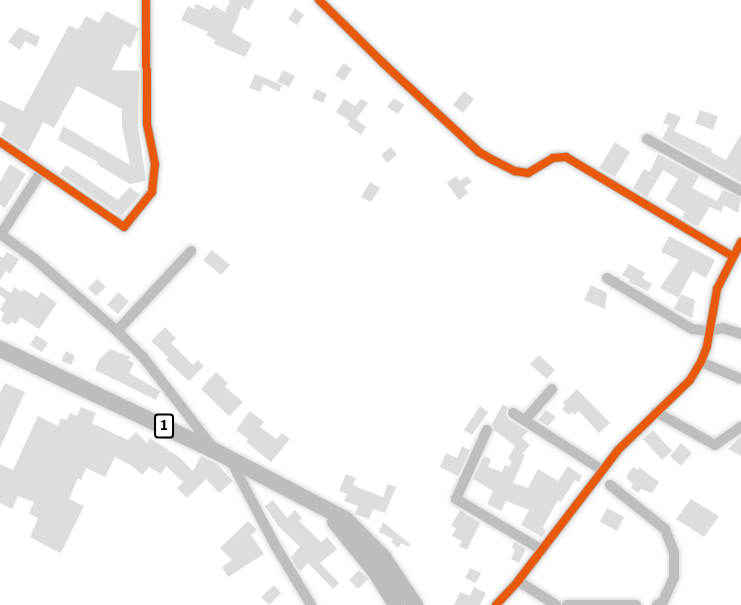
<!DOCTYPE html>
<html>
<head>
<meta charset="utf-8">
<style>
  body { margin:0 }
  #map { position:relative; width:741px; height:605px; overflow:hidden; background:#fff; font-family:"Source Sans 3",sans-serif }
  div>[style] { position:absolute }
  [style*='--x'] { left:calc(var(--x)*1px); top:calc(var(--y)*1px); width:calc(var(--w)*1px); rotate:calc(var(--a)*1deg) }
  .building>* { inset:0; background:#ddd }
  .roads { filter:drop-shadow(0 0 2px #dbdbdb) drop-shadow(0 0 2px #dbdbdb) }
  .minor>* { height:10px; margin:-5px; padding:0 5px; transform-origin:5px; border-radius:5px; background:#bebebe }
  .highway>* { height:16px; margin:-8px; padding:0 8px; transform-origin:8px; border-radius:8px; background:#bdbdbd }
  .cycleway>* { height:8px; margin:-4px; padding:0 4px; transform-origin:4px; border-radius:4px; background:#e8590c }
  span { translate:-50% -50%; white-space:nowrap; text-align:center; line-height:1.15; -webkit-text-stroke:6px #fff; paint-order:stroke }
  .shield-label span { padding:2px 4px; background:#fff; border:2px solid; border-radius:4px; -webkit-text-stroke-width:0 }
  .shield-label { font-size:15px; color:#000; font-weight:700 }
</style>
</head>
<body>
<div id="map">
  <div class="building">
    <div style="clip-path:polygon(227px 0,254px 0,249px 10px,242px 7px,232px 32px,252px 44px,245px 57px,214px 44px,215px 40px,206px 35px,208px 32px,181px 20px,188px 6px,194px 9px,196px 4px,210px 10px,213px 5px,225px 12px,230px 1px)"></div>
    <div style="clip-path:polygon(295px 8px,304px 15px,297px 25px,288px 19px)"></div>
    <div style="clip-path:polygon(106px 11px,139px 28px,130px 48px,124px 44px,112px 70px,139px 71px,138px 126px,146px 181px,130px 184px,96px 164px,98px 162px,58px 140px,63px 126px,130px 165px,122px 126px,122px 109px,77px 86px,54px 128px,43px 122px,28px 152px,1px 135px,6px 124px,0 121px,0 100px,23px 111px,69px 25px,78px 30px,86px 16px,99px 23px)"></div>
    <div style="clip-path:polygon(19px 27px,40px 37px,36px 47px,25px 41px,20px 50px,8px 42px)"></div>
    <div style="clip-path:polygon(344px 63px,352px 69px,344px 81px,335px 75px)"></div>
    <div style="clip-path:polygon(283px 70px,295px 76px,289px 87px,277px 82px)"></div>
    <div style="clip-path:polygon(255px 74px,282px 85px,279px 92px,263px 84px,260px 92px,249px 88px)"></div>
    <div style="clip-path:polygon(316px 89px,327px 94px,323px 103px,312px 98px)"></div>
    <div style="clip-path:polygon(464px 91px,474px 99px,463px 113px,453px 105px)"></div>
    <div style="clip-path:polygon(394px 98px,404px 105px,398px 114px,387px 107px)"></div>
    <div style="clip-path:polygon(344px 99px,355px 106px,361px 99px,368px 103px,356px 119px,366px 127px,361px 135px,347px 125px,350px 121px,336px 112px)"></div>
    <div style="clip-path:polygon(700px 110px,718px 116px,713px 130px,695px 123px)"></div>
    <div style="clip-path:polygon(668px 112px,681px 117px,674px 131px,712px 149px,711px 152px,726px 160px,741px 134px,741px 182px,662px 139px,669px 125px,663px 123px)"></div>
    <div style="clip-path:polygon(615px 142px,630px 152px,615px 177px,599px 168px)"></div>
    <div style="clip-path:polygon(391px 147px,397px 155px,387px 163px,381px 155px)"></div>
    <div style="clip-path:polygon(658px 154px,699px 176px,692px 188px,717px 201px,723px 190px,741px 198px,738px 213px,724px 205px,721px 212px,710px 207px,698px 226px,692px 224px,682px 217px,685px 212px,665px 200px,678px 179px,663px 170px,647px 197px,633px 188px,644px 169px,650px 172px)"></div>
    <div style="clip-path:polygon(10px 164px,26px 174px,5px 208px,0 205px,0 182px)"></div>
    <div style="clip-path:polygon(66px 165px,118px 200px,130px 187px,140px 195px,121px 216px,60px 174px)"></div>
    <div style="clip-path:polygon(456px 176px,460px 181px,467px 176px,472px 182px,464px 187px,468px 193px,459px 200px,447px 183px)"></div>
    <div style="clip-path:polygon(370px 182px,380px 188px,371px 202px,361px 197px)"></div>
    <div style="clip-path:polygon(669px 236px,715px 260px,706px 278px,693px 271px,678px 298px,660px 288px,679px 260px,661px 252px)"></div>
    <div style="clip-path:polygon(212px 250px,230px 265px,221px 275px,203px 260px)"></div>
    <div style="clip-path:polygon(7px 252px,19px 259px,10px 274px,6px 271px,0 280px,0 256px,3px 258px)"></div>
    <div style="clip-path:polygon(629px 264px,645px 273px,642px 278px,652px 284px,648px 291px,629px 282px,629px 279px,622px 275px)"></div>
    <div style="clip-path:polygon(97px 279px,106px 287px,96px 296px,88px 288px)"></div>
    <div style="clip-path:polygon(591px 285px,607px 293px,605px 309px,584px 300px)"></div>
    <div style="clip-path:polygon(0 286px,11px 293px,14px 287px,22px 292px,23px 289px,37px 298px,41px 292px,57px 303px,39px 329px,20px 317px,16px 324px,12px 322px,8px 325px,1px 321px,4px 313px,0 310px,6px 299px,0 295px)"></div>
    <div style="clip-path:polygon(118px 292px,129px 301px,118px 314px,107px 305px)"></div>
    <div style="clip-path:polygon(681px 294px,695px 300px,692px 318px,674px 309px)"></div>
    <div style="clip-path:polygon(165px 327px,176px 338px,171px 343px,193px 365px,198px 360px,204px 366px,189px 381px,166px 360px,168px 357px,151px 341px)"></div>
    <div style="clip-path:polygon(36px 335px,48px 343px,42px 352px,30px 345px)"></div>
    <div style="clip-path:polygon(110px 349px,131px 357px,128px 360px,134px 363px,129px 373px,160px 391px,156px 400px,95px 370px,99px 360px)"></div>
    <div style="clip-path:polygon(66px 351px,75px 356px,71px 365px,61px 361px)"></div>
    <div style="clip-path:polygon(539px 355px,555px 370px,547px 379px,530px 364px)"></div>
    <div style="clip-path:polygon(216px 372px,228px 383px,225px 387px,243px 402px,229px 416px,201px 389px)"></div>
    <div style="clip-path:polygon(5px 383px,25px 392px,0 448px,0 393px)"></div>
    <div style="clip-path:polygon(577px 389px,610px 423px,599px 433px,579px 411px,574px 415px,572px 412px,569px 415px,562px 409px,565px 406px,563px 403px)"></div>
    <div style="clip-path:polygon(503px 404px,508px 408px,506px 413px,508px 419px,528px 431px,522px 438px,530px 445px,522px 454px,525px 455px,513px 483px,528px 488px,538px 469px,558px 481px,568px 466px,582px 476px,579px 482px,575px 480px,561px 502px,558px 500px,545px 523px,543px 528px,546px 530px,542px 537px,521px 525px,529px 510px,506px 501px,501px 511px,487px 504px,493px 491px,473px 479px,484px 456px,491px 459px,488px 467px,502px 472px,505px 465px,509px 467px,512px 462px,508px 459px,515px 446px,494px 430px,492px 424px)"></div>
    <div style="clip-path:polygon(480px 406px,488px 412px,472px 435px,464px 430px)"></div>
    <div style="clip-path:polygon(81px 407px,96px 413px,92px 423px,115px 434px,128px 440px,136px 432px,147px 443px,150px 438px,179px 457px,193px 471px,201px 456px,217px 464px,233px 481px,219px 493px,206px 479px,187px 498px,177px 488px,183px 482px,166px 466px,161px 474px,149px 467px,142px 475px,132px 466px,115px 457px,105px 477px,86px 468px,81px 480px,78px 478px,69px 499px,84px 506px,61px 553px,54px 550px,30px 537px,38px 518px,29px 514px,34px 502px,18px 496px,12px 509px,0 503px,0 464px,13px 470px,38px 416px,58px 426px,61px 418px,67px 420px,70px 413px,77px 416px)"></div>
    <div style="clip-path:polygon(546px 410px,556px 417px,548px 426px,538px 420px)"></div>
    <div style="clip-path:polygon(250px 411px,264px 422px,260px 427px,276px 439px,282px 433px,290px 439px,271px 462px,246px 442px,248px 439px,236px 430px)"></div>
    <div style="clip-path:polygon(653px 430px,672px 451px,662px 460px,643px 439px)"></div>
    <div style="clip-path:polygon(741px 436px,741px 456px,728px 449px)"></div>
    <div style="clip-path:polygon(681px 443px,692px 453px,681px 466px,670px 456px)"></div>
    <div style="clip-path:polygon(462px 446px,470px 450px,458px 476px,440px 467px,446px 453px,457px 458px)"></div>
    <div style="clip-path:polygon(633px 467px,638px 470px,639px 467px,659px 482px,652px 493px,641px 489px,638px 493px,631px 488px,633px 484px,626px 477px)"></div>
    <div style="clip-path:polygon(346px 474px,356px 478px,353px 484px,357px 487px,383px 497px,388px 484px,396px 487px,385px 513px,373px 509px,369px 519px,355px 514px,358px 506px,344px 501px,347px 494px,339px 491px)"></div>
    <div style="clip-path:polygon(691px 499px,719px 516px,704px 537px,676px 519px)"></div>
    <div style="clip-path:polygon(273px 500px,287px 518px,295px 510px,302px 518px,299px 521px,321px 542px,327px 537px,337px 549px,320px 563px,339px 583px,333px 589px,308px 563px,301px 571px,297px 568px,291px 557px,300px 547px,278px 526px,265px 506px)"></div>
    <div style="clip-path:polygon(607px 508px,624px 517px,617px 531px,600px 522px)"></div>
    <div style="clip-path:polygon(460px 510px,480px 523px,467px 550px,459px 546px,462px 541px,452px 536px,456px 528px,451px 526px)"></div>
    <div style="clip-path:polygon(248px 521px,257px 530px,251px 535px,264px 554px,228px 577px,222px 567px,232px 560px,220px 548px)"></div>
    <div style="clip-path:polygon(383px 522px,410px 544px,409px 547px,401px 543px,398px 548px,391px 542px,393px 539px,379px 532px)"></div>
    <div style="clip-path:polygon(514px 542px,526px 549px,519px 563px,511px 559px,515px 550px,512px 548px)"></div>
    <div style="clip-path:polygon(470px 568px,481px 573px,476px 583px,465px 578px)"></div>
    <div style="clip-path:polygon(359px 570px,368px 579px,358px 589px,349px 580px)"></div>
    <div style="clip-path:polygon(274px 585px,281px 593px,269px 605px,261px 597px)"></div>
    <div style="clip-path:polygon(474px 587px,486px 593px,480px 605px,454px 605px,460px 592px,470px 596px)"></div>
  </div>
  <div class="roads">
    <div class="minor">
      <div style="--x:319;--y:0;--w:90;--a:44.5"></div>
      <div style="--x:383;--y:63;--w:131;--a:42.8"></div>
      <div style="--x:479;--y:152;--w:16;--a:30"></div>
      <div style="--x:493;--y:160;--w:25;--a:27"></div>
      <div style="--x:515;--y:171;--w:13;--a:9"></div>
      <div style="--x:528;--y:173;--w:29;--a:-31"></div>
      <div style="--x:553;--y:158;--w:13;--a:-4"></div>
      <div style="--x:566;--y:157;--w:193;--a:30.8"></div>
      <div style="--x:647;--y:139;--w:107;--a:29"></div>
      <div style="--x:0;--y:142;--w:150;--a:34.4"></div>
      <div style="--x:124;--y:227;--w:45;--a:-51.3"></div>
      <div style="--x:152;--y:192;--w:28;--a:-84"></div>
      <div style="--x:155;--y:164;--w:41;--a:-101.3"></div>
      <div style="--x:147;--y:124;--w:124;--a:-90.5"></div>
      <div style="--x:0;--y:234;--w:44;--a:35.8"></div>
      <div style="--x:36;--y:260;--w:108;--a:41.2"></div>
      <div style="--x:117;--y:331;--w:37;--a:45"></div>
      <div style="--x:143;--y:357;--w:116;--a:52.3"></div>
      <div style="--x:1;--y:234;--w:74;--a:-57.2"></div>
      <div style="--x:607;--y:278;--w:99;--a:31"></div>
      <div style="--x:692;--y:329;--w:17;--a:7"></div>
      <div style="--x:709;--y:331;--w:14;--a:-12"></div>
      <div style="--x:723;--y:328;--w:19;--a:18"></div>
      <div style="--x:117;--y:331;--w:109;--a:-47.2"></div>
      <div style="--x:701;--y:362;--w:43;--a:23"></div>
      <div style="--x:656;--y:412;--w:68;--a:29.2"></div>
      <div style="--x:715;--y:445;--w:32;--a:-35"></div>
      <div style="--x:513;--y:413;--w:106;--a:32.6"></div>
      <div style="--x:525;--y:420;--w:41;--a:-48.9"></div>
      <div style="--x:487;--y:430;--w:76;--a:114.2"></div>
      <div style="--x:456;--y:499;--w:100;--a:30.7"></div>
      <div style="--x:230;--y:459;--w:97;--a:62.4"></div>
      <div style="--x:275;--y:545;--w:70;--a:59"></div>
      <div style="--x:610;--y:485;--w:70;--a:38.7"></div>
      <div style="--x:665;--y:529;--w:25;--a:69"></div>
      <div style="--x:674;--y:552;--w:25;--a:90"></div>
      <div style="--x:674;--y:577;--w:27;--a:114"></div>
      <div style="--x:663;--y:602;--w:7;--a:153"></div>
      <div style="--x:518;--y:581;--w:45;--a:32.3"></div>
      <div style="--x:496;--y:605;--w:33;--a:-47"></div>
      <div style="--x:518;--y:581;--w:165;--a:-52.6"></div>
      <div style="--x:618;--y:450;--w:100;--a:-44.2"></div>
      <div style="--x:690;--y:380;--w:21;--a:-59"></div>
      <div style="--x:701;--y:362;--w:17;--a:-69"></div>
      <div style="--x:707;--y:346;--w:58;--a:-80"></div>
      <div style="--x:717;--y:289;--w:53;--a:-62.9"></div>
      <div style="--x:567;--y:605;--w:69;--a:0"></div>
    </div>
    <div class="highway">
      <div style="--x:0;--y:349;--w:240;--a:25.4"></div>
      <div style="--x:217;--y:452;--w:144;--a:27.6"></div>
      <div style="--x:345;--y:519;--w:54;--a:45"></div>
      <div style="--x:383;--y:557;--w:58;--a:56.3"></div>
      <div style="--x:335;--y:522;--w:63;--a:50.8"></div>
      <div style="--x:375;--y:571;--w:40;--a:58"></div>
    </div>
  </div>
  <div class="cycleway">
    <div style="--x:319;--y:0;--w:90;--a:44.5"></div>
    <div style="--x:383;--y:63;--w:131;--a:42.8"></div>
    <div style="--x:479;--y:152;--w:16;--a:30"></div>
    <div style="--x:493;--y:160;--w:25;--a:27"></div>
    <div style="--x:515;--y:171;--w:13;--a:9"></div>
    <div style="--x:528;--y:173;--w:29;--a:-31"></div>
    <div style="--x:553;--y:158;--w:13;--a:-4"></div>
    <div style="--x:566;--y:157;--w:193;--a:30.8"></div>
    <div style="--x:0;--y:142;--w:150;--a:34.4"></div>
    <div style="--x:124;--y:227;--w:45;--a:-51.3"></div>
    <div style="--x:152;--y:192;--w:28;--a:-84"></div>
    <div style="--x:155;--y:164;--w:41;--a:-101.3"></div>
    <div style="--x:147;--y:124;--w:124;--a:-90.5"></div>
    <div style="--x:496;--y:605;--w:33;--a:-47"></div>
    <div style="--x:518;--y:581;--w:165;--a:-52.6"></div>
    <div style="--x:618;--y:450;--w:100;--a:-44.2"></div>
    <div style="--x:690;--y:380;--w:21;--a:-59"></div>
    <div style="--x:701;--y:362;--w:17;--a:-69"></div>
    <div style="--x:707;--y:346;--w:58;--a:-80"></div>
    <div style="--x:717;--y:289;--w:53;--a:-62.9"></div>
  </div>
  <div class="shield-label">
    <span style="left:164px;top:426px">1</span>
  </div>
</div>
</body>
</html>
